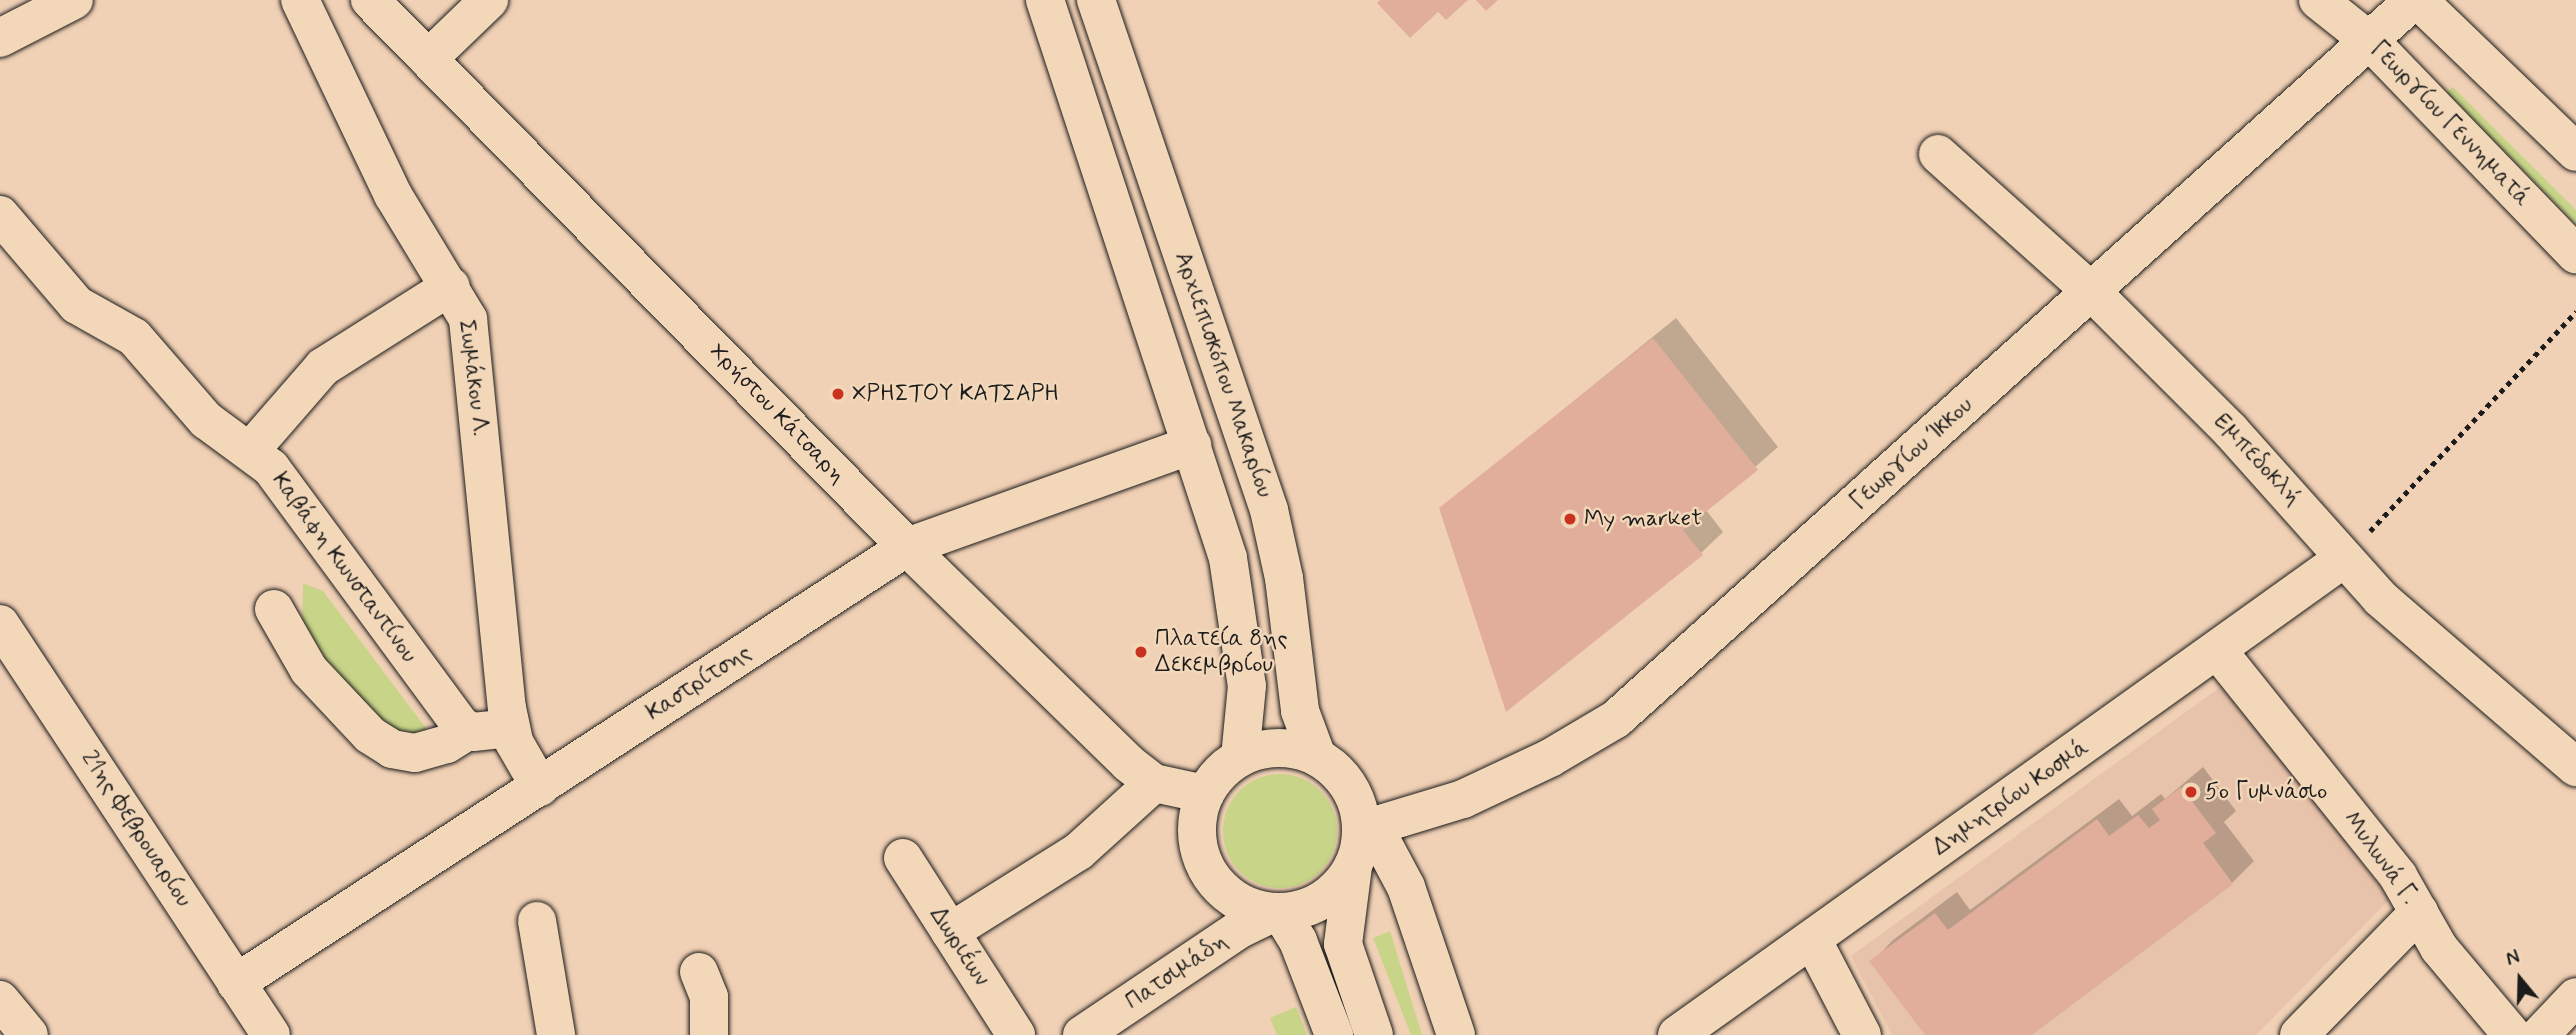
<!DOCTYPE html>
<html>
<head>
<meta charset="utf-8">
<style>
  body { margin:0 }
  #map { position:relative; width:2576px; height:1035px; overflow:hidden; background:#f1d1b5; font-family:Mynerve,sans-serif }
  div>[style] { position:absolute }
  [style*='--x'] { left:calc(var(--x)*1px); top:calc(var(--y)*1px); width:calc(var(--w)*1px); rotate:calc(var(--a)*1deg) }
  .built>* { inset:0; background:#e8c3ab }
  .green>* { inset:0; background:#c8d588 }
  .round { border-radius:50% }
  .shadow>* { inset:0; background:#0003 }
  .building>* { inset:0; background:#e1ae9c }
  .path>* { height:4.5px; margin-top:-2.25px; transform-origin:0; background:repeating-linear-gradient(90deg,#1c1c1c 0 5px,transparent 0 10px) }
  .roads { filter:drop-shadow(0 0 2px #1c1c1c) drop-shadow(0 0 2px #1c1c1c) }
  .street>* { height:38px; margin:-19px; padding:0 19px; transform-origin:19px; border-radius:19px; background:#f2d7b9 }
  .secondary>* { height:38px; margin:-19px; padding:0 19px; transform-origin:19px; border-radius:19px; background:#f2d7b9 }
  .secondary>.ring { margin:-19px; padding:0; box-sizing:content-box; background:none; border:38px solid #f2d7b9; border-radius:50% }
  .dots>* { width:19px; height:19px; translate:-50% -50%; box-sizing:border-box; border:4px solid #f2d7b9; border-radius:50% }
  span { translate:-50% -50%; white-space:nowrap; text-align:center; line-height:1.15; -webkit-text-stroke:5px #f2d7b9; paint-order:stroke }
  .street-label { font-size:23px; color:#1c1c1c }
  .poi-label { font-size:23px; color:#1c1c1c }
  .left { translate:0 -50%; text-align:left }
  .north { position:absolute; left:2485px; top:944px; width:70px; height:70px; -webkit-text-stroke:5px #f2d7b9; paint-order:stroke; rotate:341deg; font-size:19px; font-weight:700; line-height:28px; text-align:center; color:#1c1c1c }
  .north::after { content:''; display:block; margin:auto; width:24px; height:32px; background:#1c1c1c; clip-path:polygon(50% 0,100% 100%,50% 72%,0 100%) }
</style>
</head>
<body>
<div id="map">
  <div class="built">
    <div style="clip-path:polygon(2223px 685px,2390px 899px,2256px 1035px,1892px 1035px,1851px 956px)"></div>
  </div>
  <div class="green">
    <div style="clip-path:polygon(2453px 87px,2576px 210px,2576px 224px,2446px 93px)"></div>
    <div style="clip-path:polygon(303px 583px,323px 591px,434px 739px,419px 743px,366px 718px,302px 628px)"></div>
    <div class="round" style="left:1223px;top:774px;width:114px;height:114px"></div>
    <div style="clip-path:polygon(1390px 931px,1422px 1035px,1411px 1035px,1373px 938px)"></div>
    <div style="clip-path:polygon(1296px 1007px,1307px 1035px,1277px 1035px,1270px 1018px)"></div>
  </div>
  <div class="shadow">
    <div style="clip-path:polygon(1676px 318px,1778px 447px,1706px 510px,1723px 532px,1701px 553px,1441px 509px)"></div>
    <div style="clip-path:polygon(2203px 767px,2236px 811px,2224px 822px,2254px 861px,2232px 883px,2029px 1035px,1927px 1035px,1872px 962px,1893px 940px,1957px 892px,1970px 910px,2119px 799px,2132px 816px,2161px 794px,2165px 799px)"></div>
  </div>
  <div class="building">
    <div style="clip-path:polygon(1380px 0,1468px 0,1446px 20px,1438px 12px,1410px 38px,1377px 3px)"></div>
    <div style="clip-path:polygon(1476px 0,1498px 0,1486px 11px)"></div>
    <div style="clip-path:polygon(1653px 338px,1758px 470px,1683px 530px,1703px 555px,1506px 712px,1439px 508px)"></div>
    <div style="clip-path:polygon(2181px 787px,2216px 833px,2203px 843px,2233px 884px,2032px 1035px,1925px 1035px,1869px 961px,1935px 913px,1948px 930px,2097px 819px,2109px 836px,2138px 815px,2149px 828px,2160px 820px,2152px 809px)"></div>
  </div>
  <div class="path">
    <div style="--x:2370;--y:531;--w:301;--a:-46.8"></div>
  </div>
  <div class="roads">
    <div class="street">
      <div style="--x:300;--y:0;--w:216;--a:64.5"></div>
      <div style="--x:393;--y:195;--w:145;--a:58.8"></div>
      <div style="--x:468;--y:319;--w:391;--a:84.3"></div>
      <div style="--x:507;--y:708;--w:35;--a:78"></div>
      <div style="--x:514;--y:742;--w:52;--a:60"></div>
      <div style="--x:0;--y:38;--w:83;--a:-27.2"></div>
      <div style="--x:428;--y:59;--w:85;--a:-44"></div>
      <div style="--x:1938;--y:154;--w:208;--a:41.9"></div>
      <div style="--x:2093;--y:293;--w:194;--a:45"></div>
      <div style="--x:2230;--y:430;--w:225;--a:48.2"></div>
      <div style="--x:2380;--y:598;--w:259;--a:40.8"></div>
      <div style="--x:0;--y:215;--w:118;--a:49.5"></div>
      <div style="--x:77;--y:305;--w:65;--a:29.3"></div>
      <div style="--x:134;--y:337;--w:110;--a:49.1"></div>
      <div style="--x:206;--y:420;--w:81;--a:36.4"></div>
      <div style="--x:271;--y:468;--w:320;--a:53.6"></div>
      <div style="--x:461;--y:726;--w:13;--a:27"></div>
      <div style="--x:473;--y:732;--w:37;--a:-6"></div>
      <div style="--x:250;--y:451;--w:111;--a:-49"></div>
      <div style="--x:323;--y:367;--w:151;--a:-32.3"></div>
      <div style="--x:274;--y:609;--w:70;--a:60.2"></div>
      <div style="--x:309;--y:670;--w:89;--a:46.8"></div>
      <div style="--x:370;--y:735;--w:26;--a:32"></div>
      <div style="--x:392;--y:749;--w:23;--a:10"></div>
      <div style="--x:415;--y:753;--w:33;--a:-16"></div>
      <div style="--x:447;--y:744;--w:25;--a:-32"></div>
      <div style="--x:2218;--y:651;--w:288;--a:51.3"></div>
      <div style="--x:2398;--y:876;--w:83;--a:60.3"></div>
      <div style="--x:2439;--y:948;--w:114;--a:50"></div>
      <div style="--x:1374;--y:827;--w:68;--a:61.9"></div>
      <div style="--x:1406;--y:887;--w:156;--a:71.3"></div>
      <div style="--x:903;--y:858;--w:210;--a:57.4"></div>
      <div style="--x:537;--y:921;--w:116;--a:80.5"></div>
      <div style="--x:950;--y:932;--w:152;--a:-32.1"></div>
      <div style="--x:1079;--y:851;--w:101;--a:-42.2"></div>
      <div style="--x:1812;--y:939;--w:108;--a:62.5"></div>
      <div style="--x:699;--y:972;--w:27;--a:68"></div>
      <div style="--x:709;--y:997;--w:38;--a:90"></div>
      <div style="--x:236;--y:983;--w:800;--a:-33.01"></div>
      <div style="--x:907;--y:547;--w:303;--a:-19.7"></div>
      <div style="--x:0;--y:1000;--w:45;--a:50.4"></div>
      <div style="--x:1677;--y:1035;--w:819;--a:-35.55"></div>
      <div style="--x:2299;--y:1035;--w:172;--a:-45.7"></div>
      <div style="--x:2540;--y:1035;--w:52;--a:-46.5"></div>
    </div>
    <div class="secondary">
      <div style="--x:370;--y:0;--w:767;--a:45.53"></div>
      <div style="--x:907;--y:547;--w:309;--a:44.3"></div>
      <div style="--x:1128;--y:763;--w:33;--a:38"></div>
      <div style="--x:1154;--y:783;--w:52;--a:12.2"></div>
      <div style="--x:1045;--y:0;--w:587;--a:71.84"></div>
      <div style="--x:1228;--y:558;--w:129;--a:81.6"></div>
      <div style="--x:1247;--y:686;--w:72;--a:95.6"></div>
      <div style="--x:1096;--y:0;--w:539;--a:71.26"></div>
      <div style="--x:1269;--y:510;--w:70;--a:77.6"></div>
      <div style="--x:1284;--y:578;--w:134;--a:83.1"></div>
      <div style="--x:1300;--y:711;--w:49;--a:69.7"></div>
      <div style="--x:2318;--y:0;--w:68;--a:38.4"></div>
      <div style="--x:2371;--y:42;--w:295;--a:46"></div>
      <div style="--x:2418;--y:0;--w:219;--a:43.9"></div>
      <div style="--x:0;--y:624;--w:492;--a:56.6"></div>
      <div class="ring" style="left:1197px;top:748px;width:126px;height:126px"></div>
      <div style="--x:1361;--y:830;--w:107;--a:-16.9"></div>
      <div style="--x:1463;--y:799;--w:96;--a:-25.2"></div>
      <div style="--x:1550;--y:758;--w:77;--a:-30.6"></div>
      <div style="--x:1616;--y:719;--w:1074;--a:-42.02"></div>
      <div style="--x:1353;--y:866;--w:79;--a:97.3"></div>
      <div style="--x:1343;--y:944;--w:96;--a:71.2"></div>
      <div style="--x:1280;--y:912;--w:34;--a:58"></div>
      <div style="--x:1298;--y:941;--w:101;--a:69"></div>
      <div style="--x:1082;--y:1035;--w:190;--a:-33.9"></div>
      <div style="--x:1240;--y:929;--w:39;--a:-26"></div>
    </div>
  </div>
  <div class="dots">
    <div style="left:838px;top:394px;background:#c8321e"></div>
    <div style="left:1570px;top:519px;background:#c8321e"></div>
    <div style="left:1141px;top:652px;background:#c8321e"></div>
    <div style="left:2191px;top:792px;background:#c8321e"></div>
  </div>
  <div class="street-label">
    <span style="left:2450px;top:124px;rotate:46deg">Γεωργίου Γεννηματά</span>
    <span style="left:1223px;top:375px;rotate:71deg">Αρχιεπισκόπου Μακαρίου</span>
    <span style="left:473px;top:378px;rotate:83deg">Σωμάκου Λ.</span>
    <span style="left:777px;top:414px;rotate:46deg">Χρήστου Κάτσαρη</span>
    <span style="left:1912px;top:454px;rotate:-42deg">Γεωργίου Ίκκου</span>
    <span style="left:2257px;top:460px;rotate:47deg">Εμπεδοκλή</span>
    <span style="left:344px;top:568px;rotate:54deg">Καβάφη Κωνσταντίνου</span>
    <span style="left:699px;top:683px;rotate:-33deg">Καστρίτσης</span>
    <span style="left:2011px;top:798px;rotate:-35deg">Δημητρίου Κοσμά</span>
    <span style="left:136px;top:829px;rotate:57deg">21ης Φεβρουαρίου</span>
    <span style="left:2380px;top:858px;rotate:54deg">Μυλωνά Γ.</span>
    <span style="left:959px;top:947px;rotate:57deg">Δωριέων</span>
    <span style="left:1177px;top:972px;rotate:-34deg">Πατσιμάδη</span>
  </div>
  <div class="poi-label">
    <span class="left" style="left:852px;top:394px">ΧΡΗΣΤΟΥ ΚΑΤΣΑΡΗ</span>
    <span class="left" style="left:1584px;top:519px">My market</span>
    <span class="left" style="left:1155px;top:652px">Πλατεία 8ης<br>Δεκεμβρίου</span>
    <span class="left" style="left:2205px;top:792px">5ο Γυμνάσιο</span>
  </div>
  <div class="north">N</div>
</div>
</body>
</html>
